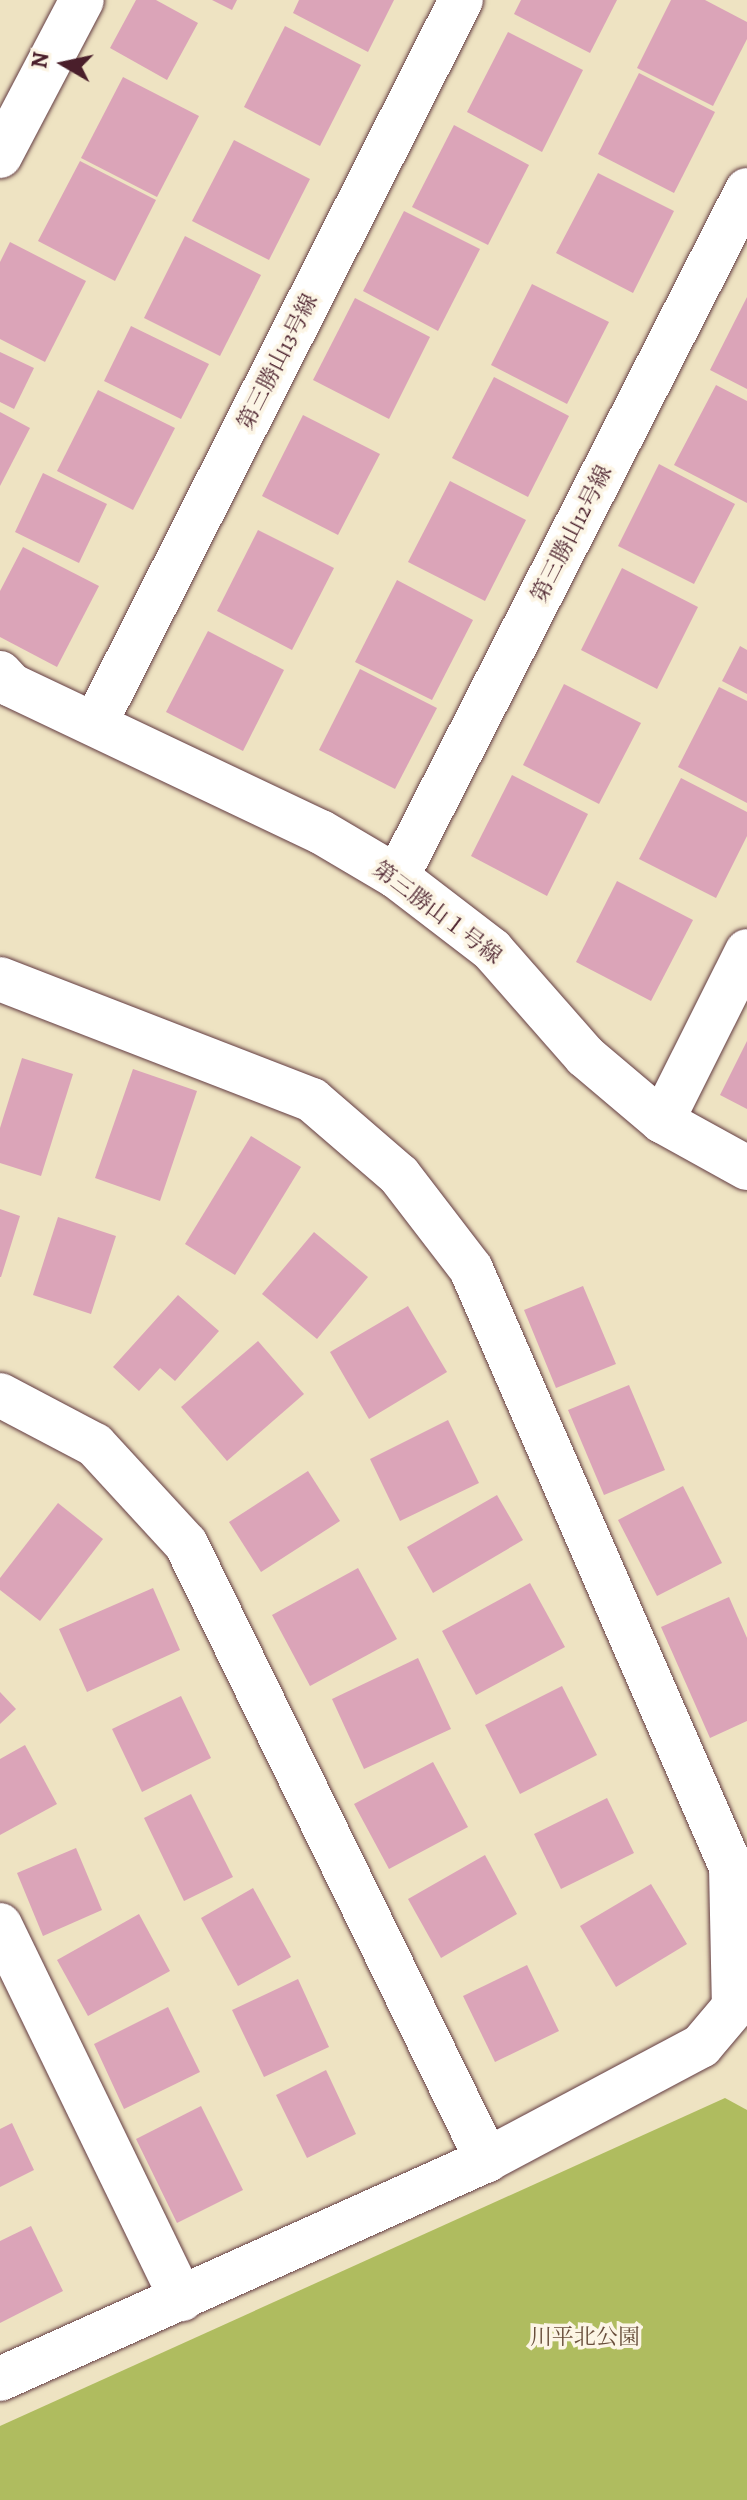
<!DOCTYPE html>
<html>
<head>
<meta charset="utf-8">
<style>
  body { margin:0 }
  #map { position:relative; width:747px; height:2500px; overflow:hidden; background:#eee3c2; font-family:Alegreya,"Noto Serif JP",serif }
  div>[style] { position:absolute }
  [style*='--x'] { left:calc(var(--x)*1px); top:calc(var(--y)*1px); width:calc(var(--w)*1px); rotate:calc(var(--a)*1deg) }
  .green>* { inset:0; background:#afbc5f }
  .building>* { inset:0; background:#dba4b8 }
  .roads { filter:drop-shadow(0 0 2px #633c42) drop-shadow(0 0 2px #633c42) }
  .minor>* { height:44px; margin:-22px; padding:0 22px; transform-origin:22px; border-radius:22px; background:#fff }
  .tertiary>* { height:44px; margin:-22px; padding:0 22px; transform-origin:22px; border-radius:22px; background:#fff }
  span { translate:-50% -50%; white-space:nowrap; text-align:center; line-height:1.15; -webkit-text-stroke:7px #fcf5e5; paint-order:stroke }
  .street-label { font-size:22px; color:#4a1f2b }
  .park-label { font-size:22px; color:#684e3b }
  .north { position:absolute; left:24px; top:24px; width:80px; height:80px; -webkit-text-stroke:6px #fcf5e5; paint-order:stroke; rotate:279deg; font-size:22px; font-weight:700; line-height:32px; text-align:center; color:#4a1f2b }
  .north::after { content:''; display:block; margin:auto; width:28px; height:36px; background:#4a1f2b; clip-path:polygon(50% 0,100% 100%,50% 72%,0 100%) }
</style>
</head>
<body>
<div id="map">
  <div class="green">
    <div style="clip-path:polygon(725px 2098px,747px 2110px,747px 2500px,0 2500px,0 2426px)"></div>
  </div>
  <div class="building">
    <div style="clip-path:polygon(136px 0,156px 0,198px 23px,167px 80px,110px 48px)"></div>
    <div style="clip-path:polygon(212px 0,237px 0,232px 10px)"></div>
    <div style="clip-path:polygon(299px 0,394px 0,368px 52px,293px 13px)"></div>
    <div style="clip-path:polygon(521px 0,617px 0,590px 53px,514px 14px)"></div>
    <div style="clip-path:polygon(671px 0,705px 0,747px 22px,747px 39px,713px 106px,637px 68px)"></div>
    <div style="clip-path:polygon(285px 26px,361px 65px,320px 146px,244px 107px)"></div>
    <div style="clip-path:polygon(508px 32px,583px 70px,542px 152px,467px 112px)"></div>
    <div style="clip-path:polygon(639px 73px,715px 112px,674px 193px,598px 154px)"></div>
    <div style="clip-path:polygon(123px 77px,199px 116px,157px 197px,81px 158px)"></div>
    <div style="clip-path:polygon(454px 125px,529px 165px,488px 245px,412px 207px)"></div>
    <div style="clip-path:polygon(234px 140px,310px 179px,269px 260px,192px 221px)"></div>
    <div style="clip-path:polygon(80px 161px,156px 200px,115px 281px,38px 241px)"></div>
    <div style="clip-path:polygon(598px 173px,674px 211px,633px 293px,556px 253px)"></div>
    <div style="clip-path:polygon(404px 211px,480px 249px,438px 331px,363px 291px)"></div>
    <div style="clip-path:polygon(185px 236px,261px 275px,220px 356px,144px 318px)"></div>
    <div style="clip-path:polygon(10px 242px,86px 281px,45px 362px,0 339px,0 262px)"></div>
    <div style="clip-path:polygon(532px 284px,609px 322px,567px 404px,491px 365px)"></div>
    <div style="clip-path:polygon(747px 297px,747px 389px,710px 370px)"></div>
    <div style="clip-path:polygon(355px 298px,430px 337px,389px 419px,313px 380px)"></div>
    <div style="clip-path:polygon(131px 326px,209px 364px,181px 419px,104px 381px)"></div>
    <div style="clip-path:polygon(0 352px,34px 368px,14px 409px,0 402px)"></div>
    <div style="clip-path:polygon(494px 377px,569px 416px,528px 497px,452px 458px)"></div>
    <div style="clip-path:polygon(716px 385px,747px 401px,747px 503px,674px 465px)"></div>
    <div style="clip-path:polygon(98px 390px,175px 428px,133px 510px,57px 471px)"></div>
    <div style="clip-path:polygon(0 412px,30px 428px,0 486px)"></div>
    <div style="clip-path:polygon(303px 415px,380px 454px,338px 535px,262px 496px)"></div>
    <div style="clip-path:polygon(659px 464px,735px 504px,694px 584px,618px 546px)"></div>
    <div style="clip-path:polygon(43px 473px,107px 504px,79px 563px,15px 532px)"></div>
    <div style="clip-path:polygon(450px 481px,526px 520px,485px 601px,408px 562px)"></div>
    <div style="clip-path:polygon(258px 530px,334px 568px,292px 650px,217px 611px)"></div>
    <div style="clip-path:polygon(23px 547px,99px 586px,57px 667px,0 637px,0 591px)"></div>
    <div style="clip-path:polygon(622px 568px,698px 607px,657px 689px,581px 650px)"></div>
    <div style="clip-path:polygon(397px 580px,473px 620px,432px 700px,355px 662px)"></div>
    <div style="clip-path:polygon(208px 631px,284px 670px,243px 751px,166px 712px)"></div>
    <div style="clip-path:polygon(740px 646px,747px 650px,747px 694px,722px 681px)"></div>
    <div style="clip-path:polygon(360px 669px,437px 708px,395px 789px,319px 750px)"></div>
    <div style="clip-path:polygon(564px 684px,641px 723px,599px 804px,523px 765px)"></div>
    <div style="clip-path:polygon(719px 687px,747px 701px,747px 803px,678px 767px)"></div>
    <div style="clip-path:polygon(512px 775px,588px 814px,547px 896px,471px 856px)"></div>
    <div style="clip-path:polygon(681px 778px,747px 812px,747px 836px,716px 898px,639px 859px)"></div>
    <div style="clip-path:polygon(617px 881px,693px 920px,651px 1001px,576px 962px)"></div>
    <div style="clip-path:polygon(747px 1041px,747px 1109px,720px 1095px)"></div>
    <div style="clip-path:polygon(22px 1058px,73px 1074px,41px 1176px,0 1163px,0 1128px)"></div>
    <div style="clip-path:polygon(133px 1069px,197px 1091px,160px 1201px,95px 1178px)"></div>
    <div style="clip-path:polygon(251px 1136px,301px 1167px,235px 1275px,185px 1244px)"></div>
    <div style="clip-path:polygon(0 1209px,20px 1216px,1px 1277px,0 1277px)"></div>
    <div style="clip-path:polygon(58px 1217px,116px 1236px,91px 1314px,33px 1295px)"></div>
    <div style="clip-path:polygon(314px 1232px,368px 1277px,317px 1339px,262px 1294px)"></div>
    <div style="clip-path:polygon(583px 1286px,616px 1364px,556px 1388px,524px 1310px)"></div>
    <div style="clip-path:polygon(178px 1295px,219px 1331px,175px 1381px,160px 1368px,139px 1391px,113px 1367px)"></div>
    <div style="clip-path:polygon(408px 1306px,447px 1372px,369px 1419px,330px 1352px)"></div>
    <div style="clip-path:polygon(258px 1341px,304px 1394px,227px 1461px,181px 1407px)"></div>
    <div style="clip-path:polygon(629px 1385px,665px 1470px,604px 1495px,568px 1410px)"></div>
    <div style="clip-path:polygon(448px 1420px,479px 1483px,400px 1521px,370px 1459px)"></div>
    <div style="clip-path:polygon(308px 1471px,340px 1521px,261px 1572px,229px 1522px)"></div>
    <div style="clip-path:polygon(683px 1486px,722px 1563px,657px 1596px,618px 1520px)"></div>
    <div style="clip-path:polygon(497px 1495px,523px 1540px,433px 1593px,407px 1547px)"></div>
    <div style="clip-path:polygon(58px 1503px,103px 1539px,40px 1621px,0 1590px,0 1578px)"></div>
    <div style="clip-path:polygon(358px 1568px,397px 1639px,310px 1686px,272px 1615px)"></div>
    <div style="clip-path:polygon(530px 1583px,565px 1647px,476px 1695px,442px 1631px)"></div>
    <div style="clip-path:polygon(153px 1588px,180px 1650px,87px 1692px,59px 1629px)"></div>
    <div style="clip-path:polygon(729px 1597px,747px 1638px,747px 1721px,710px 1738px,661px 1627px)"></div>
    <div style="clip-path:polygon(418px 1658px,451px 1729px,364px 1769px,332px 1699px)"></div>
    <div style="clip-path:polygon(562px 1686px,597px 1755px,520px 1794px,485px 1725px)"></div>
    <div style="clip-path:polygon(0 1692px,16px 1709px,0 1724px)"></div>
    <div style="clip-path:polygon(181px 1696px,211px 1758px,142px 1792px,112px 1729px)"></div>
    <div style="clip-path:polygon(25px 1745px,57px 1804px,0 1835px,0 1759px)"></div>
    <div style="clip-path:polygon(433px 1762px,468px 1827px,389px 1869px,354px 1804px)"></div>
    <div style="clip-path:polygon(191px 1794px,233px 1877px,184px 1901px,144px 1818px)"></div>
    <div style="clip-path:polygon(607px 1798px,634px 1853px,561px 1889px,534px 1834px)"></div>
    <div style="clip-path:polygon(76px 1848px,102px 1910px,43px 1936px,17px 1873px)"></div>
    <div style="clip-path:polygon(485px 1855px,517px 1914px,441px 1958px,408px 1899px)"></div>
    <div style="clip-path:polygon(651px 1884px,687px 1944px,616px 1987px,580px 1926px)"></div>
    <div style="clip-path:polygon(253px 1888px,291px 1957px,238px 1986px,201px 1918px)"></div>
    <div style="clip-path:polygon(139px 1914px,170px 1971px,88px 2016px,57px 1960px)"></div>
    <div style="clip-path:polygon(527px 1965px,559px 2031px,495px 2062px,463px 1996px)"></div>
    <div style="clip-path:polygon(298px 1979px,329px 2047px,264px 2077px,232px 2010px)"></div>
    <div style="clip-path:polygon(168px 2007px,200px 2072px,124px 2109px,94px 2044px)"></div>
    <div style="clip-path:polygon(326px 2070px,356px 2134px,307px 2158px,276px 2095px)"></div>
    <div style="clip-path:polygon(201px 2106px,243px 2190px,177px 2223px,136px 2139px)"></div>
    <div style="clip-path:polygon(12px 2123px,34px 2170px,0 2187px,0 2129px)"></div>
    <div style="clip-path:polygon(31px 2226px,63px 2291px,0 2323px,0 2241px)"></div>
  </div>
  <div class="roads">
    <div class="minor">
      <div style="--x:0;--y:156;--w:176;--a:-62.3"></div>
      <div style="--x:95;--y:724;--w:811;--a:-63.18"></div>
      <div style="--x:397;--y:877;--w:771;--a:-63"></div>
      <div style="--x:0;--y:979;--w:335;--a:21.2"></div>
      <div style="--x:312;--y:1100;--w:115;--a:40.8"></div>
      <div style="--x:399;--y:1175;--w:118;--a:52.5"></div>
      <div style="--x:471;--y:1269;--w:652;--a:66.5"></div>
      <div style="--x:731;--y:1867;--w:140;--a:88.8"></div>
      <div style="--x:734;--y:2007;--w:51;--a:130.2"></div>
      <div style="--x:701;--y:2046;--w:242;--a:152"></div>
      <div style="--x:487;--y:2160;--w:534;--a:155.79"></div>
      <div style="--x:662;--y:1121;--w:190;--a:-63.4"></div>
      <div style="--x:0;--y:1395;--w:107;--a:27.8"></div>
      <div style="--x:95;--y:1445;--w:134;--a:47.4"></div>
      <div style="--x:186;--y:1544;--w:686;--a:63.96"></div>
      <div style="--x:0;--y:1925;--w:416;--a:64.1"></div>
    </div>
    <div class="tertiary">
      <div style="--x:0;--y:673;--w:16;--a:47"></div>
      <div style="--x:11;--y:685;--w:343;--a:25.4"></div>
      <div style="--x:321;--y:832;--w:88;--a:30.6"></div>
      <div style="--x:397;--y:877;--w:120;--a:37.5"></div>
      <div style="--x:492;--y:950;--w:141;--a:48.7"></div>
      <div style="--x:585;--y:1056;--w:101;--a:40.2"></div>
      <div style="--x:662;--y:1121;--w:97;--a:28.9"></div>
    </div>
  </div>
  <div class="street-label">
    <span style="left:278px;top:362px;rotate:-63deg">第三勝山13号線</span>
    <span style="left:572px;top:534px;rotate:-63deg">第三勝山12号線</span>
    <span style="left:437px;top:913px;rotate:37deg">第三勝山１号線</span>
  </div>
  <div class="park-label">
    <span style="left:585px;top:2338px">川平北公園</span>
  </div>
  <div class="north">N</div>
</div>
</body>
</html>
